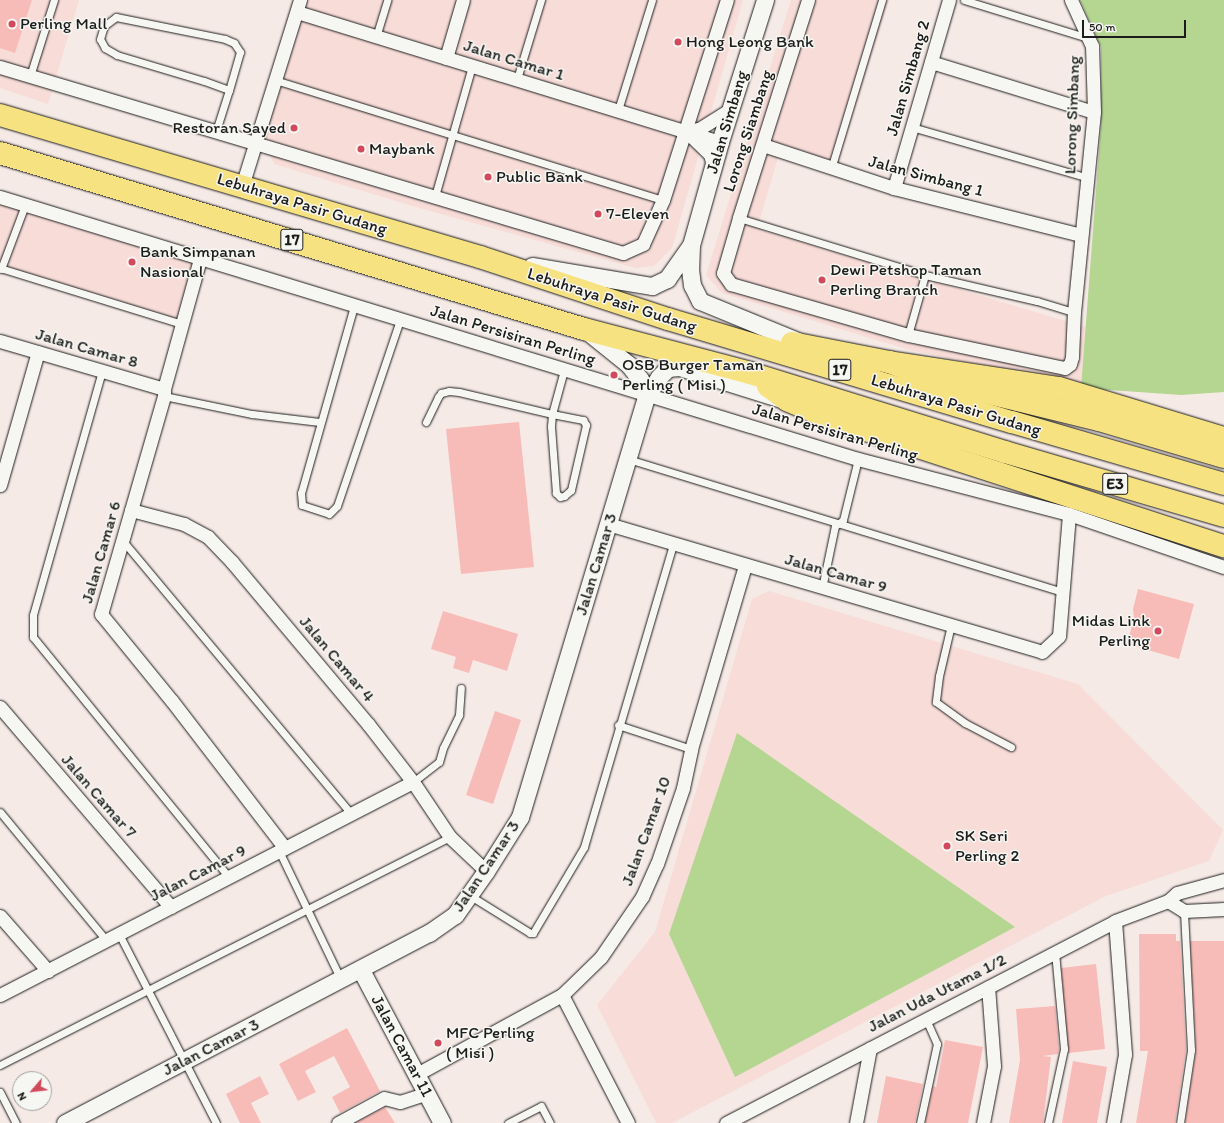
<!DOCTYPE html>
<html>
<head>
<meta charset="utf-8">
<style>
  body { margin:0 }
  #map { position:relative; width:1224px; height:1123px; overflow:hidden; background:#f6eae6; font-family:Itim,sans-serif }
  div>[style] { position:absolute }
  [style*='--x'] { left:calc(var(--x)*1px); top:calc(var(--y)*1px); width:calc(var(--w)*1px); rotate:calc(var(--a)*1deg) }
  .built>* { inset:0; background:#f7dcd8 }
  .green>* { inset:0; background:#b4d691 }
  .building>* { inset:0; background:#f8bcb8 }
  .roads { filter:drop-shadow(0 0 1px #1c1c1c) drop-shadow(0 0 1px #1c1c1c) }
  .service>* { height:7px; margin:-3.5px; padding:0 3.5px; transform-origin:3.5px; border-radius:3.5px; background:#f6f6f2 }
  .minor>* { height:13px; margin:-6.5px; padding:0 6.5px; transform-origin:6.5px; border-radius:6.5px; background:#f6f6f2 }
  .tertiary>* { height:17px; margin:-8.5px; padding:0 8.5px; transform-origin:8.5px; border-radius:8.5px; background:#f6f6f2 }
  .trunk>* { height:22px; margin:-11px; padding:0 11px; transform-origin:11px; border-radius:11px; background:#f7e281 }
  .motorway>* { height:22px; margin:-11px; padding:0 11px; transform-origin:11px; border-radius:11px; background:#f7e281 }
  .dots>* { width:11px; height:11px; translate:-50% -50%; box-sizing:border-box; border:2px solid #f6f6f2; border-radius:50% }
  span { translate:-50% -50%; white-space:nowrap; text-align:center; line-height:1.15; -webkit-text-stroke:3px #f6f6f2; paint-order:stroke }
  .shield-label span { padding:1px 3px; background:#f6f6f2; border:1px solid; border-radius:3px; -webkit-text-stroke-width:0 }
  .shield-label { font-size:16px; color:#1c1c1c; font-weight:700 }
  .poi-label { font-size:17px; color:#1c1c1c }
  .left { translate:0 -50%; text-align:left }
  .right { translate:-100% -50%; text-align:right }
  .street-label { font-size:17px; color:#1c1c1c }
  .north { position:absolute; left:12px; top:1071px; width:40px; height:40px; box-sizing:border-box; background:#f6f6f2; border:1px solid #9f9f9c; border-radius:50%; rotate:242deg; font-size:11px; font-weight:700; line-height:16px; text-align:center; color:#1c1c1c }
  .north::after { content:''; display:block; margin:auto; width:14px; height:18px; background:#d1495b; clip-path:polygon(50% 0,100% 100%,50% 72%,0 100%) }
  .scale { position:absolute; left:1082px; top:20px; width:104px; height:18px; box-sizing:border-box; border:2px solid #1c1c1c; border-top:0; padding-left:5px; font-size:12px; line-height:14px; white-space:nowrap; color:#1c1c1c; -webkit-text-stroke:3px #f6f6f2; paint-order:stroke }
</style>
</head>
<body>
<div id="map">
  <div class="built">
    <div style="clip-path:polygon(0 0,79px 0,48px 104px,0 88px)"></div>
    <div style="clip-path:polygon(293px 0,743px 0,672px 248px,654px 266px,635px 268px,409px 205px,274px 164px,256px 125px)"></div>
    <div style="clip-path:polygon(791px 0,889px 0,838px 164px,782px 144px,757px 229px,1086px 327px,1081px 388px,906px 349px,722px 293px,706px 275px)"></div>
    <div style="clip-path:polygon(0 192px,197px 253px,176px 325px,0 271px)"></div>
    <div style="clip-path:polygon(769px 591px,1078px 684px,1223px 830px,1209px 861px,1106px 896px,672px 1123px,656px 1123px,597px 1005px,655px 932px,752px 599px)"></div>
  </div>
  <div class="green">
    <div style="clip-path:polygon(1080px 0,1224px 0,1224px 392px,1181px 395px,1081px 388px,1101px 125px,1101px 47px)"></div>
    <div style="clip-path:polygon(737px 733px,1015px 927px,735px 1077px,669px 934px)"></div>
  </div>
  <div class="building">
    <div style="clip-path:polygon(0 0,32px 0,15px 53px,0 48px)"></div>
    <div style="clip-path:polygon(519px 422px,534px 567px,461px 574px,446px 429px)"></div>
    <div style="clip-path:polygon(1138px 589px,1194px 604px,1179px 659px,1127px 644px,1134px 618px,1133px 609px)"></div>
    <div style="clip-path:polygon(443px 611px,518px 634px,507px 671px,473px 660px,469px 673px,453px 668px,456px 657px,431px 649px)"></div>
    <div style="clip-path:polygon(495px 711px,521px 720px,493px 804px,466px 795px)"></div>
    <div style="clip-path:polygon(1139px 934px,1176px 934px,1176px 941px,1180px 941px,1186px 1050px,1175px 1123px,1136px 1123px,1148px 1051px,1140px 1051px)"></div>
    <div style="clip-path:polygon(1190px 941px,1224px 941px,1224px 1123px,1185px 1123px,1196px 1050px)"></div>
    <div style="clip-path:polygon(1096px 964px,1105px 1049px,1068px 1053px,1061px 968px)"></div>
    <div style="clip-path:polygon(1055px 1006px,1059px 1049px,1058px 1054px,1043px 1056px,1051px 1057px,1043px 1123px,1009px 1123px,1020px 1060px,1016px 1009px)"></div>
    <div style="clip-path:polygon(347px 1028px,380px 1091px,340px 1113px,332px 1097px,350px 1087px,334px 1056px,305px 1071px,316px 1092px,298px 1101px,279px 1064px)"></div>
    <div style="clip-path:polygon(945px 1040px,983px 1047px,968px 1123px,925px 1123px,933px 1086px,936px 1087px)"></div>
    <div style="clip-path:polygon(1073px 1061px,1107px 1067px,1097px 1123px,1062px 1123px)"></div>
    <div style="clip-path:polygon(260px 1076px,269px 1094px,251px 1103px,261px 1123px,240px 1123px,226px 1094px)"></div>
    <div style="clip-path:polygon(886px 1076px,923px 1084px,915px 1123px,877px 1123px)"></div>
    <div style="clip-path:polygon(385px 1107px,395px 1123px,355px 1123px)"></div>
  </div>
  <div class="roads">
    <div class="service">
      <div style="--x:964;--y:0;--w:130;--a:17"></div>
      <div style="--x:376;--y:37;--w:39;--a:-73"></div>
      <div style="--x:30;--y:76;--w:80;--a:-72.5"></div>
      <div style="--x:517;--y:79;--w:83;--a:-73.1"></div>
      <div style="--x:275;--y:80;--w:406;--a:17.2"></div>
      <div style="--x:618;--y:110;--w:115;--a:-72.8"></div>
      <div style="--x:912;--y:127;--w:184;--a:16.1"></div>
      <div style="--x:216;--y:131;--w:43;--a:-72.4"></div>
      <div style="--x:229;--y:90;--w:27;--a:-160"></div>
      <div style="--x:204;--y:81;--w:91;--a:-163.4"></div>
      <div style="--x:117;--y:55;--w:14;--a:-150"></div>
      <div style="--x:105;--y:48;--w:10;--a:-119"></div>
      <div style="--x:100;--y:39;--w:14;--a:-73"></div>
      <div style="--x:104;--y:26;--w:15;--a:-37"></div>
      <div style="--x:116;--y:17;--w:111;--a:11.4"></div>
      <div style="--x:225;--y:39;--w:10;--a:24"></div>
      <div style="--x:234;--y:43;--w:11;--a:56"></div>
      <div style="--x:240;--y:52;--w:40;--a:106"></div>
      <div style="--x:831;--y:169;--w:177;--a:-73.2"></div>
      <div style="--x:435;--y:196;--w:135;--a:-74.1"></div>
      <div style="--x:739;--y:218;--w:195;--a:17"></div>
      <div style="--x:925;--y:275;--w:115;--a:13.1"></div>
      <div style="--x:1037;--y:301;--w:39;--a:17"></div>
      <div style="--x:0;--y:268;--w:190;--a:17.1"></div>
      <div style="--x:1;--y:269;--w:68;--a:-69.4"></div>
      <div style="--x:354;--y:306;--w:194;--a:105.8"></div>
      <div style="--x:301;--y:493;--w:12;--a:85"></div>
      <div style="--x:302;--y:505;--w:28;--a:18"></div>
      <div style="--x:329;--y:514;--w:11;--a:-45"></div>
      <div style="--x:337;--y:506;--w:196;--a:-71.3"></div>
      <div style="--x:908;--y:335;--w:62;--a:-74.2"></div>
      <div style="--x:102;--y:371;--w:254;--a:105.8"></div>
      <div style="--x:33;--y:615;--w:22;--a:90"></div>
      <div style="--x:33;--y:637;--w:310;--a:50.8"></div>
      <div style="--x:164;--y:396;--w:90;--a:11.6"></div>
      <div style="--x:252;--y:414;--w:68;--a:6.7"></div>
      <div style="--x:426;--y:422;--w:28;--a:-64"></div>
      <div style="--x:438;--y:397;--w:5;--a:-53"></div>
      <div style="--x:441;--y:393;--w:8;--a:-14"></div>
      <div style="--x:449;--y:391;--w:10;--a:6"></div>
      <div style="--x:459;--y:392;--w:96;--a:13.3"></div>
      <div style="--x:552;--y:414;--w:32;--a:11"></div>
      <div style="--x:583;--y:420;--w:6;--a:59"></div>
      <div style="--x:586;--y:425;--w:67;--a:103"></div>
      <div style="--x:571;--y:490;--w:9;--a:139"></div>
      <div style="--x:564;--y:496;--w:4;--a:166"></div>
      <div style="--x:560;--y:497;--w:6;--a:-135"></div>
      <div style="--x:556;--y:493;--w:67;--a:-94.3"></div>
      <div style="--x:551;--y:426;--w:12;--a:-85"></div>
      <div style="--x:552;--y:414;--w:46;--a:-74.7"></div>
      <div style="--x:628;--y:459;--w:455;--a:17"></div>
      <div style="--x:123;--y:541;--w:356;--a:50.1"></div>
      <div style="--x:822;--y:588;--w:63;--a:-78.2"></div>
      <div style="--x:835;--y:526;--w:10;--a:-37"></div>
      <div style="--x:843;--y:520;--w:63;--a:-76.2"></div>
      <div style="--x:951;--y:625;--w:52;--a:103.2"></div>
      <div style="--x:939;--y:676;--w:26;--a:97"></div>
      <div style="--x:936;--y:702;--w:36;--a:36"></div>
      <div style="--x:965;--y:723;--w:52;--a:27.6"></div>
      <div style="--x:618;--y:725;--w:77;--a:18.2"></div>
      <div style="--x:413;--y:782;--w:33;--a:-38"></div>
      <div style="--x:439;--y:762;--w:15;--a:-74"></div>
      <div style="--x:443;--y:748;--w:37;--a:-64"></div>
      <div style="--x:459;--y:715;--w:27;--a:-86"></div>
      <div style="--x:0;--y:812;--w:166;--a:50.4"></div>
      <div style="--x:279;--y:851;--w:143;--a:64.3"></div>
      <div style="--x:469;--y:895;--w:72;--a:31.9"></div>
      <div style="--x:530;--y:933;--w:3;--a:0"></div>
      <div style="--x:533;--y:933;--w:100;--a:-59.3"></div>
      <div style="--x:584;--y:847;--w:316;--a:-73.6"></div>
      <div style="--x:119;--y:934;--w:212;--a:62.8"></div>
      <div style="--x:0;--y:1065;--w:504;--a:-26.87"></div>
      <div style="--x:0;--y:1092;--w:35;--a:63"></div>
      <div style="--x:508;--y:1123;--w:37;--a:-27"></div>
      <div style="--x:541;--y:1106;--w:19;--a:62"></div>
      <div style="--x:920;--y:1123;--w:81;--a:-77.9"></div>
      <div style="--x:937;--y:1044;--w:27;--a:-114"></div>
      <div style="--x:1048;--y:1123;--w:76;--a:-77.8"></div>
      <div style="--x:1064;--y:1049;--w:97;--a:-95.3"></div>
      <div style="--x:1180;--y:1123;--w:74;--a:-81.4"></div>
      <div style="--x:1191;--y:1050;--w:139;--a:-92.9"></div>
    </div>
    <div class="minor">
      <div style="--x:808;--y:0;--w:229;--a:107.6"></div>
      <div style="--x:739;--y:218;--w:57;--a:106.2"></div>
      <div style="--x:723;--y:273;--w:14;--a:54"></div>
      <div style="--x:731;--y:284;--w:184;--a:16.1"></div>
      <div style="--x:908;--y:335;--w:160;--a:11.9"></div>
      <div style="--x:1065;--y:368;--w:6;--a:-39"></div>
      <div style="--x:1070;--y:364;--w:7;--a:-74"></div>
      <div style="--x:1072;--y:357;--w:45;--a:-87.5"></div>
      <div style="--x:1074;--y:312;--w:201;--a:-84.3"></div>
      <div style="--x:1094;--y:112;--w:66;--a:-91.7"></div>
      <div style="--x:1092;--y:46;--w:51;--a:-114.5"></div>
      <div style="--x:297;--y:12;--w:443;--a:17.1"></div>
      <div style="--x:446;--y:58;--w:60;--a:-73.7"></div>
      <div style="--x:931;--y:62;--w:170;--a:17.1"></div>
      <div style="--x:0;--y:67;--w:650;--a:16.62"></div>
      <div style="--x:623;--y:253;--w:22;--a:-24"></div>
      <div style="--x:643;--y:244;--w:48;--a:-65.6"></div>
      <div style="--x:663;--y:200;--w:210;--a:-72.3"></div>
      <div style="--x:686;--y:131;--w:13;--a:-9"></div>
      <div style="--x:699;--y:129;--w:38;--a:-32"></div>
      <div style="--x:690;--y:135;--w:28;--a:44"></div>
      <div style="--x:710;--y:154;--w:12;--a:76"></div>
      <div style="--x:763;--y:145;--w:138;--a:18.2"></div>
      <div style="--x:894;--y:188;--w:193;--a:14.1"></div>
      <div style="--x:242;--y:186;--w:195;--a:-72.7"></div>
      <div style="--x:894;--y:188;--w:196;--a:-73.7"></div>
      <div style="--x:0;--y:197;--w:897;--a:16.98"></div>
      <div style="--x:858;--y:459;--w:218;--a:14.6"></div>
      <div style="--x:1069;--y:514;--w:164;--a:18.9"></div>
      <div style="--x:200;--y:259;--w:135;--a:105.5"></div>
      <div style="--x:164;--y:389;--w:7;--a:90"></div>
      <div style="--x:164;--y:396;--w:227;--a:106.1"></div>
      <div style="--x:101;--y:614;--w:112;--a:50.8"></div>
      <div style="--x:172;--y:701;--w:185;--a:52.5"></div>
      <div style="--x:0;--y:341;--w:171;--a:16.3"></div>
      <div style="--x:0;--y:485;--w:138;--a:-74.1"></div>
      <div style="--x:131;--y:510;--w:55;--a:14.8"></div>
      <div style="--x:184;--y:524;--w:27;--a:28"></div>
      <div style="--x:208;--y:537;--w:35;--a:46"></div>
      <div style="--x:232;--y:562;--w:212;--a:50"></div>
      <div style="--x:368;--y:724;--w:73;--a:52.2"></div>
      <div style="--x:413;--y:782;--w:66;--a:56.1"></div>
      <div style="--x:450;--y:837;--w:50;--a:43.4"></div>
      <div style="--x:608;--y:524;--w:452;--a:16.4"></div>
      <div style="--x:1042;--y:652;--w:23;--a:-43"></div>
      <div style="--x:1059;--y:636;--w:122;--a:-85.3"></div>
      <div style="--x:0;--y:707;--w:263;--a:49.5"></div>
      <div style="--x:1168;--y:901;--w:19;--a:32"></div>
      <div style="--x:1184;--y:911;--w:40;--a:-2.9"></div>
      <div style="--x:0;--y:916;--w:73;--a:48.9"></div>
      <div style="--x:0;--y:995;--w:465;--a:-27.3"></div>
      <div style="--x:562;--y:995;--w:144;--a:62.7"></div>
      <div style="--x:417;--y:1074;--w:165;--a:-28.6"></div>
      <div style="--x:562;--y:995;--w:54;--a:-44.3"></div>
      <div style="--x:601;--y:957;--w:73;--a:-55.7"></div>
      <div style="--x:642;--y:897;--w:36;--a:-66"></div>
      <div style="--x:657;--y:864;--w:80;--a:-71.1"></div>
      <div style="--x:683;--y:788;--w:40;--a:-78"></div>
      <div style="--x:691;--y:749;--w:192;--a:-73.6"></div>
      <div style="--x:338;--y:1123;--w:52;--a:-28.5"></div>
      <div style="--x:384;--y:1098;--w:16;--a:14"></div>
      <div style="--x:400;--y:1102;--w:28;--a:-18"></div>
      <div style="--x:726;--y:1123;--w:438;--a:-27.4"></div>
      <div style="--x:1115;--y:921;--w:57;--a:-20.7"></div>
      <div style="--x:1168;--y:901;--w:12;--a:-42"></div>
      <div style="--x:1177;--y:893;--w:49;--a:-15.5"></div>
      <div style="--x:856;--y:1123;--w:76;--a:-79.4"></div>
      <div style="--x:983;--y:1123;--w:58;--a:-79.1"></div>
      <div style="--x:994;--y:1066;--w:79;--a:-94.3"></div>
      <div style="--x:1113;--y:1123;--w:70;--a:-80.1"></div>
      <div style="--x:1125;--y:1054;--w:133;--a:-94.3"></div>
    </div>
    <div class="tertiary">
      <div style="--x:765;--y:0;--w:149;--a:107.6"></div>
      <div style="--x:720;--y:142;--w:107;--a:105.7"></div>
      <div style="--x:691;--y:245;--w:24;--a:92"></div>
      <div style="--x:690;--y:269;--w:16;--a:83"></div>
      <div style="--x:692;--y:285;--w:18;--a:63"></div>
      <div style="--x:700;--y:301;--w:113;--a:22.3"></div>
      <div style="--x:532;--y:266;--w:122;--a:9.5"></div>
      <div style="--x:652;--y:286;--w:17;--a:-25"></div>
      <div style="--x:667;--y:279;--w:42;--a:-54.8"></div>
      <div style="--x:588;--y:332;--w:53;--a:38.8"></div>
      <div style="--x:629;--y:365;--w:18;--a:52"></div>
      <div style="--x:640;--y:379;--w:17;--a:66"></div>
      <div style="--x:361;--y:970;--w:173;--a:62.1"></div>
      <div style="--x:65;--y:1123;--w:411;--a:-27.6"></div>
      <div style="--x:429;--y:933;--w:32;--a:-35"></div>
      <div style="--x:455;--y:915;--w:54;--a:-54.8"></div>
      <div style="--x:486;--y:871;--w:64;--a:-57.8"></div>
      <div style="--x:520;--y:817;--w:441;--a:-73.3"></div>
      <div style="--x:647;--y:395;--w:22;--a:-56"></div>
      <div style="--x:659;--y:377;--w:13;--a:-45"></div>
      <div style="--x:668;--y:368;--w:11;--a:-5"></div>
      <div style="--x:679;--y:367;--w:107;--a:17.4"></div>
    </div>
    <div class="trunk">
      <div style="--x:0;--y:115;--w:501;--a:16.48"></div>
      <div style="--x:480;--y:257;--w:198;--a:18.3"></div>
      <div style="--x:668;--y:319;--w:359;--a:16.7"></div>
      <div style="--x:0;--y:153;--w:610;--a:16.77"></div>
      <div style="--x:584;--y:329;--w:172;--a:14.8"></div>
      <div style="--x:750;--y:373;--w:267;--a:17.2"></div>
      <div style="--x:792;--y:343;--w:99;--a:11.1"></div>
      <div style="--x:889;--y:362;--w:50;--a:21"></div>
      <div style="--x:936;--y:380;--w:168;--a:13.8"></div>
      <div style="--x:1099;--y:420;--w:130;--a:16.5"></div>
      <div style="--x:768;--y:386;--w:24;--a:36"></div>
      <div style="--x:787;--y:400;--w:49;--a:22.9"></div>
      <div style="--x:832;--y:419;--w:412;--a:18"></div>
    </div>
    <div class="motorway">
      <div style="--x:889;--y:362;--w:172;--a:8.7"></div>
      <div style="--x:1059;--y:388;--w:172;--a:16.9"></div>
      <div style="--x:1012;--y:422;--w:221;--a:16.3"></div>
      <div style="--x:1005;--y:452;--w:228;--a:16.3"></div>
    </div>
  </div>
  <div class="dots">
    <div style="left:12px;top:24px;background:#d1495b"></div>
    <div style="left:678px;top:42px;background:#d1495b"></div>
    <div style="left:294px;top:128px;background:#d1495b"></div>
    <div style="left:361px;top:149px;background:#d1495b"></div>
    <div style="left:488px;top:177px;background:#d1495b"></div>
    <div style="left:598px;top:214px;background:#d1495b"></div>
    <div style="left:132px;top:262px;background:#d1495b"></div>
    <div style="left:822px;top:280px;background:#d1495b"></div>
    <div style="left:614px;top:375px;background:#d1495b"></div>
    <div style="left:1158px;top:631px;background:#d1495b"></div>
    <div style="left:947px;top:846px;background:#d1495b"></div>
    <div style="left:438px;top:1043px;background:#d1495b"></div>
  </div>
  <div class="shield-label">
    <span style="left:292px;top:240px">17</span>
    <span style="left:840px;top:370px">17</span>
    <span style="left:1115px;top:484px">E3</span>
  </div>
  <div class="poi-label">
    <span class="left" style="left:20px;top:24px">Perling Mall</span>
    <span class="left" style="left:686px;top:42px">Hong Leong Bank</span>
    <span class="right" style="left:286px;top:128px">Restoran Sayed</span>
    <span class="left" style="left:369px;top:149px">Maybank</span>
    <span class="left" style="left:496px;top:177px">Public Bank</span>
    <span class="left" style="left:606px;top:214px">7-Eleven</span>
    <span class="left" style="left:140px;top:262px">Bank Simpanan<br>Nasional</span>
    <span class="left" style="left:830px;top:280px">Dewi Petshop Taman<br>Perling Branch</span>
    <span class="left" style="left:622px;top:375px">OSB Burger Taman<br>Perling ( Misi )</span>
    <span class="right" style="left:1150px;top:631px">Midas Link<br>Perling</span>
    <span class="left" style="left:955px;top:846px">SK Seri<br>Perling 2</span>
    <span class="left" style="left:446px;top:1043px">MFC Perling<br>( Misi )</span>
  </div>
  <div class="street-label">
    <span style="left:514px;top:60px;rotate:17deg">Jalan Camar 1</span>
    <span style="left:908px;top:78px;rotate:-74deg">Jalan Simbang 2</span>
    <span style="left:1072px;top:115px;rotate:-88deg">Lorong Simbang</span>
    <span style="left:727px;top:122px;rotate:-73deg">Jalan Simbang</span>
    <span style="left:748px;top:131px;rotate:-72deg">Lorong Siambang</span>
    <span style="left:926px;top:176px;rotate:15deg">Jalan Simbang 1</span>
    <span style="left:302px;top:204px;rotate:17deg">Lebuhraya Pasir Gudang</span>
    <span style="left:612px;top:300px;rotate:18deg">Lebuhraya Pasir Gudang</span>
    <span style="left:513px;top:335px;rotate:17deg">Jalan Persisiran Perling</span>
    <span style="left:87px;top:348px;rotate:16deg">Jalan Camar 8</span>
    <span style="left:956px;top:405px;rotate:17deg">Lebuhraya Pasir Gudang</span>
    <span style="left:835px;top:432px;rotate:16deg">Jalan Persisiran Perling</span>
    <span style="left:101px;top:552px;rotate:-74deg">Jalan Camar 6</span>
    <span style="left:596px;top:564px;rotate:-73deg">Jalan Camar 3</span>
    <span style="left:836px;top:573px;rotate:16deg">Jalan Camar 9</span>
    <span style="left:337px;top:659px;rotate:50deg">Jalan Camar 4</span>
    <span style="left:99px;top:796px;rotate:49deg">Jalan Camar 7</span>
    <span style="left:646px;top:831px;rotate:-70deg">Jalan Camar 10</span>
    <span style="left:486px;top:866px;rotate:-56deg">Jalan Camar 3</span>
    <span style="left:198px;top:873px;rotate:-27deg">Jalan Camar 9</span>
    <span style="left:937px;top:993px;rotate:-27deg">Jalan Uda Utama 1/2</span>
    <span style="left:402px;top:1046px;rotate:62deg">Jalan Camar 11</span>
    <span style="left:211px;top:1047px;rotate:-27deg">Jalan Camar 3</span>
  </div>
  <div class="north">N</div>
  <div class="scale">50 m</div>
</div>
</body>
</html>
